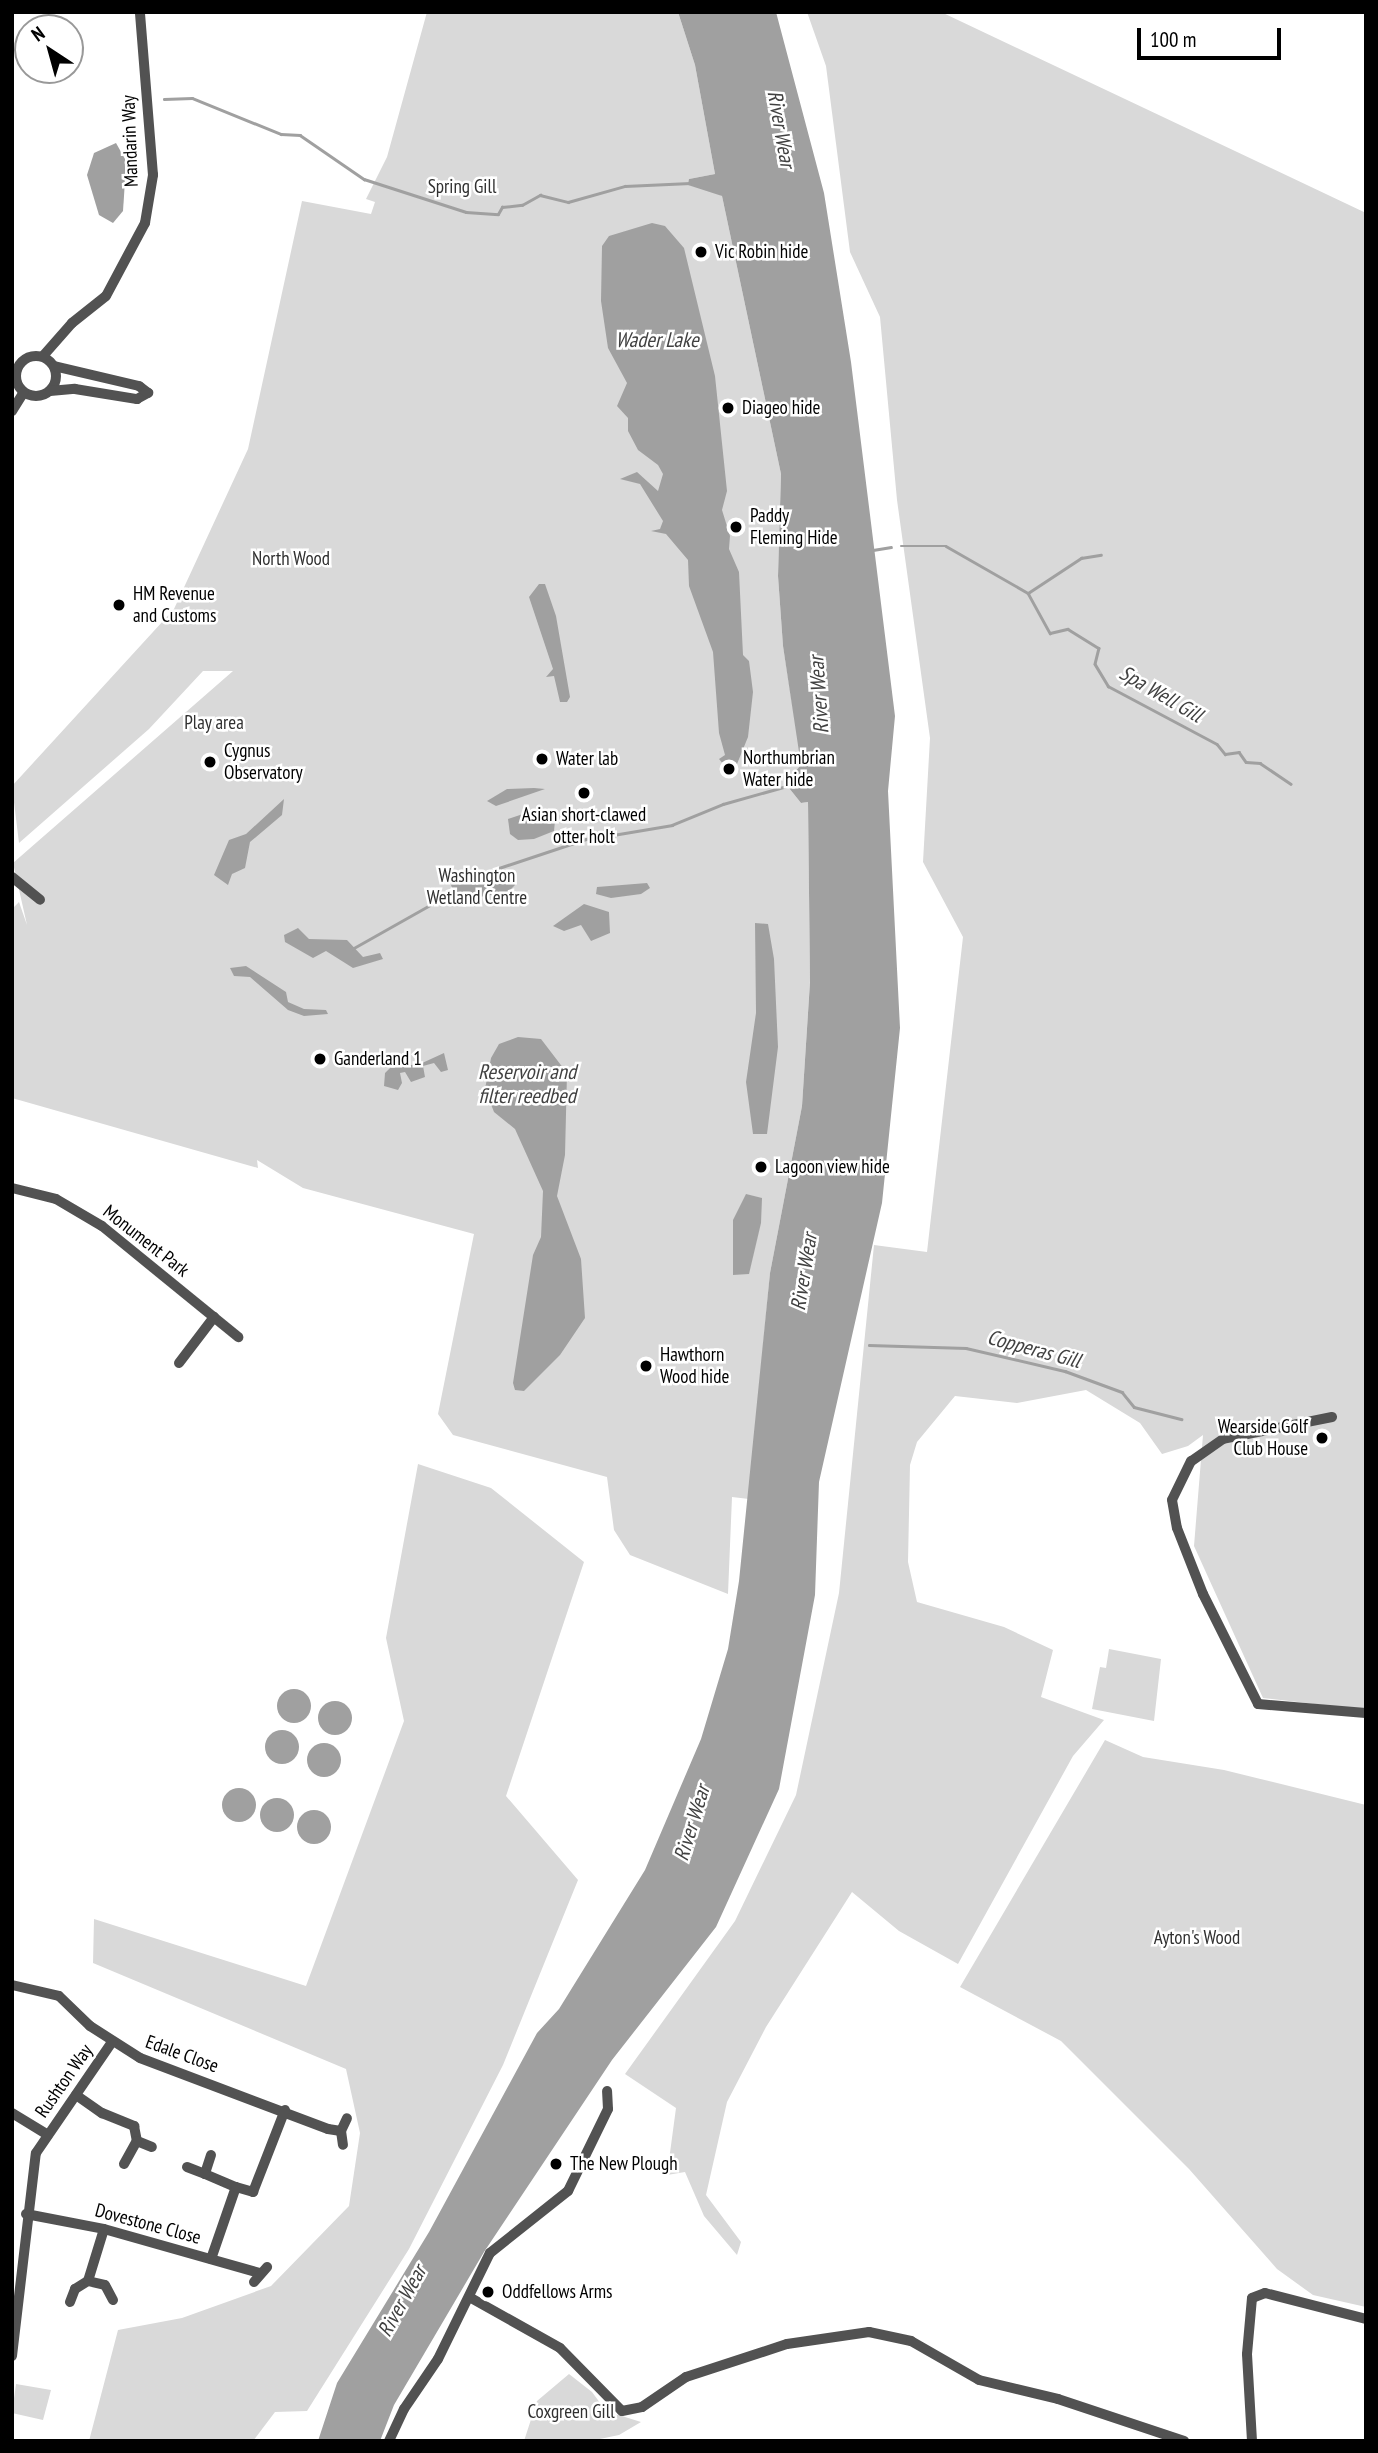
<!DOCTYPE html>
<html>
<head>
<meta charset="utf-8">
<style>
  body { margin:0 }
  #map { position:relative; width:1378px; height:2453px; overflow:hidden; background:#fff; font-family:"PT Sans Narrow",sans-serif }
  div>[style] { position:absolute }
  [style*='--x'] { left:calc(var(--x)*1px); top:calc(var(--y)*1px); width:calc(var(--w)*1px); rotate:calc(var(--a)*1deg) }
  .green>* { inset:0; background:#d9d9d9 }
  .water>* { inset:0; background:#a0a0a0 }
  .round { border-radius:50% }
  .stream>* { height:2.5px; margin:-1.25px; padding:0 1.25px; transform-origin:1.25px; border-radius:1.25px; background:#a0a0a0 }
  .minor>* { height:10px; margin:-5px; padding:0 5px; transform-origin:5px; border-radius:5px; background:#525252 }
  .minor>.ring { margin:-5px; padding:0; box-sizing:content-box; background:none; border:10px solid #525252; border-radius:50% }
  .dots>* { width:19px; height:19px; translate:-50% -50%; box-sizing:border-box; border:4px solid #fff; border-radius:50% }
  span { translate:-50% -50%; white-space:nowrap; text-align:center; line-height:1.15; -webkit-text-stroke:5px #fff; paint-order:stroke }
  .street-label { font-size:19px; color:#000 }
  .park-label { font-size:19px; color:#303030 }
  .poi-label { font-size:19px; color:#000 }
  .left { translate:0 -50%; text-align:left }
  .right { translate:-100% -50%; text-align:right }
  .water-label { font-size:21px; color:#414141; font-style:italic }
  .frame { position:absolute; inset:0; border:14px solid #000; pointer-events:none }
  .north { position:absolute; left:14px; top:14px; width:70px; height:70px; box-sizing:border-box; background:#fff; border:2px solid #999; border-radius:50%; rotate:324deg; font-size:19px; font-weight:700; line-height:28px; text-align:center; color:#000 }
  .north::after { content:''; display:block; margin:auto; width:24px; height:32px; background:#000; clip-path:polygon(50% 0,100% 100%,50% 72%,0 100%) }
  .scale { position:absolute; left:1137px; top:28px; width:144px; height:32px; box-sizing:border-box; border:4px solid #000; border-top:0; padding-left:9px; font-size:21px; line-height:24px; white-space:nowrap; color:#000; -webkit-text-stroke:5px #fff; paint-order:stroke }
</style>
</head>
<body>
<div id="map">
  <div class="green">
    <div style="clip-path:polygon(427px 12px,678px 12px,695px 65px,715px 174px,689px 179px,722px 196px,781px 474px,778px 576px,783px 646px,802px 765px,785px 783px,801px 803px,808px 802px,810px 981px,802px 1106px,770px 1273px,749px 1499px,732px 1497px,728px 1594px,630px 1555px,614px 1530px,607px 1477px,453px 1435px,438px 1414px,474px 1234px,303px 1188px,257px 1160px,258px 1168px,12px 1098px,12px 909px,19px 902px,27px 925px,13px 863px,233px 671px,203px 671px,149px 729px,19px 843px,12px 786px,174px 609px,248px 449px,302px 201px,371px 214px,375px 202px,366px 199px,387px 157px)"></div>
    <div style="clip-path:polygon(807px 12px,941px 12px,1366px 213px,1366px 1710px,1263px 1698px,1194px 1546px,1203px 1435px,1188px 1446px,1162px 1454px,1140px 1423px,1086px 1390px,1017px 1403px,955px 1396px,917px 1442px,910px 1465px,908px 1562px,917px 1602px,1004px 1627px,1053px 1650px,1041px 1697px,1104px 1720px,1073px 1756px,958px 1964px,899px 1931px,852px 1892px,766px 2027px,727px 2102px,706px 2195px,741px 2242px,737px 2255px,704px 2216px,685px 2172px,667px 2175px,676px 2108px,625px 2074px,735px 1921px,796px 1795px,839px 1593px,874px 1245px,927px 1252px,963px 937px,923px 862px,930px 738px,897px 500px,880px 317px,850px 252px,826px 66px)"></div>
    <div style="clip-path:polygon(418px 1464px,491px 1488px,584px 1562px,506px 1796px,578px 1880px,503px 2065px,409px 2249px,307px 2411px,275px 2412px,253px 2441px,89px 2441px,118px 2330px,182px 2318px,271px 2286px,349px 2206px,360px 2133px,346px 2069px,93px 1963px,94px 1919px,306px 1986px,404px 1721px,386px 1638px)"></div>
    <div style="clip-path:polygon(1109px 1649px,1161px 1659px,1154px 1721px,1092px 1709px,1100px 1667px,1106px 1668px)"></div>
    <div style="clip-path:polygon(1105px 1740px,1143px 1757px,1224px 1770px,1366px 1805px,1366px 2307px,1313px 2295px,1277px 2269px,1189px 2169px,1061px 2041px,960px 1987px)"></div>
    <div style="clip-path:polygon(569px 2374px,592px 2392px,606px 2411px,641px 2422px,619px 2435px,590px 2441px,524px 2441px,537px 2401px)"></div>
    <div style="clip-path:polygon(16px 2384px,51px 2390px,43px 2420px,12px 2413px)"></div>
  </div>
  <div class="water">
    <div style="clip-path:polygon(678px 12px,776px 12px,824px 193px,851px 362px,895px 716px,888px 791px,900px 1028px,882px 1203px,819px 1482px,815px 1595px,779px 1789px,716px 1927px,612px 2060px,484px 2252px,394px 2405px,380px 2441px,318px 2441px,337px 2383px,429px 2232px,537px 2033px,559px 2009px,645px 1870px,701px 1739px,728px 1649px,739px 1581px,770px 1273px,802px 1106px,810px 982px,808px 802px,801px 803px,785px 783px,801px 765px,783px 646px,778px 576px,781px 474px,722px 196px,688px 185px,689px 179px,715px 174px,695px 65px)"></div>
    <div style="clip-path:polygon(116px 143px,125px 159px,125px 181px,123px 211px,113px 223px,99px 215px,87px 175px,94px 153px)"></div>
    <div style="clip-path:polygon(652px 223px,665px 226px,684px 248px,715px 376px,727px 491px,722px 510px,730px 536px,729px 549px,739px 572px,743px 655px,749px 661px,753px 692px,748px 737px,737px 764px,723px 764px,719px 759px,725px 755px,719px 733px,713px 652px,689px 586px,688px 560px,666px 534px,651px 531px,660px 529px,663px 521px,640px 484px,620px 479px,637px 472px,658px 491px,663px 474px,658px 465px,638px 450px,628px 431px,628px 418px,617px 406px,627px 383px,608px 348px,601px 301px,602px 246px,609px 236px)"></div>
    <div style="clip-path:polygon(539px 584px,545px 584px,556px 616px,570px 697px,567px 702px,560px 702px,554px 676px,546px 677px,553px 669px,529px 597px)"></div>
    <div style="clip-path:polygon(507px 789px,534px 788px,545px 789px,496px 806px,487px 801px)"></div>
    <div style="clip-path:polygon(284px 799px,282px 815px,250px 842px,245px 868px,232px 874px,228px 885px,214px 875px,229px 840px,246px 834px)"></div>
    <div style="clip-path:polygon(538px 809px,556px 810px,554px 831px,534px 839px,518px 840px,510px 834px,508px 819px)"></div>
    <div style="clip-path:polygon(493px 870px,510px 870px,515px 885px,508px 892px,457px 901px,451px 885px,472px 882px)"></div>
    <div style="clip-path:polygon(647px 883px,650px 888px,641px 894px,611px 898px,596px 894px,597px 887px)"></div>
    <div style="clip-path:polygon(584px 904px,609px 912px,610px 933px,591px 941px,581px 925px,564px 931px,553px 926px)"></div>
    <div style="clip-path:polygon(755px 923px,768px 924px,774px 959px,778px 1047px,767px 1134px,753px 1134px,746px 1082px,756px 1013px)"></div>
    <div style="clip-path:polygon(298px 928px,309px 939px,347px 940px,363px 957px,380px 953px,383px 959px,353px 968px,326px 951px,313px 958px,285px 942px,284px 935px)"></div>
    <div style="clip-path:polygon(246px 966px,286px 992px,288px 1002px,304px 1009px,326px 1010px,328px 1014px,304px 1016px,288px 1010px,250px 977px,234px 976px,230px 968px)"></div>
    <div style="clip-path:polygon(518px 1037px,541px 1039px,567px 1073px,565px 1155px,557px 1196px,581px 1259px,585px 1318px,560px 1355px,524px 1391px,515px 1390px,513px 1383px,533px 1255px,541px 1237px,543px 1191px,515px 1129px,494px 1112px,485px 1089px,491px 1058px,499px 1044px)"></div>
    <div style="clip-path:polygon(444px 1053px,448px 1070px,441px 1072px,434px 1063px,423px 1066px,425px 1077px,411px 1082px,405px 1072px,400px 1073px,402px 1083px,398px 1090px,384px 1086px,385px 1073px,391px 1067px,420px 1064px)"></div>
    <div style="clip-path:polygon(746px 1194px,762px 1198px,761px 1223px,749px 1274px,733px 1275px,733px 1220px)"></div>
    <div class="round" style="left:277px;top:1689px;width:34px;height:34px"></div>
    <div class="round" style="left:318px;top:1701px;width:34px;height:34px"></div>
    <div class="round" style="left:265px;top:1730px;width:34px;height:34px"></div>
    <div class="round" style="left:307px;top:1743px;width:34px;height:34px"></div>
    <div class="round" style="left:222px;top:1788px;width:34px;height:34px"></div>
    <div class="round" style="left:260px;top:1798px;width:34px;height:34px"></div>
    <div class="round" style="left:297px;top:1810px;width:34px;height:34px"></div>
  </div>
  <div class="stream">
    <div style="--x:164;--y:99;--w:28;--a:-2"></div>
    <div style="--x:192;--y:98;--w:96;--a:22"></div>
    <div style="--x:281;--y:134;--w:19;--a:3"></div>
    <div style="--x:300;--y:135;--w:78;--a:34.5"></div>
    <div style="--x:364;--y:179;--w:107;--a:17.9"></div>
    <div style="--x:466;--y:212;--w:32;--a:4"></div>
    <div style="--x:498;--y:214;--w:8;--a:-60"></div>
    <div style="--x:502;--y:207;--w:20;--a:-6"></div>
    <div style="--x:522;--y:205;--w:21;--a:-29"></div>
    <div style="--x:540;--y:195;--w:29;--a:14"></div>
    <div style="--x:568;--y:202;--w:59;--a:-15.7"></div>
    <div style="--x:625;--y:186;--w:65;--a:-2.6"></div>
    <div style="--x:901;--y:546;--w:45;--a:0"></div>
    <div style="--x:946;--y:546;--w:95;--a:29.8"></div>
    <div style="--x:1028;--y:593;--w:46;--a:61.2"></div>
    <div style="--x:1050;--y:633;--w:18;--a:-13"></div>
    <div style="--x:1068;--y:629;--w:36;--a:32"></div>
    <div style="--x:1099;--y:648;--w:16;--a:104"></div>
    <div style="--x:1095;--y:664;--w:26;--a:59"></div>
    <div style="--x:1108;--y:686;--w:123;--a:28"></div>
    <div style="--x:1217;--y:744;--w:13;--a:51"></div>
    <div style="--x:1225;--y:754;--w:14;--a:-8"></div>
    <div style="--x:1239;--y:752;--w:12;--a:55"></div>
    <div style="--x:1246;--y:762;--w:14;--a:4"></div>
    <div style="--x:1260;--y:763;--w:37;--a:34"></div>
    <div style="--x:873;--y:550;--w:18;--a:-9"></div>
    <div style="--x:1028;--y:593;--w:64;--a:-33.4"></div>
    <div style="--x:1081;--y:558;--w:20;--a:-9"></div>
    <div style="--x:613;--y:835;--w:60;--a:-9.6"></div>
    <div style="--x:672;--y:825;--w:55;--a:-22.4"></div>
    <div style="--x:723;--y:804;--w:66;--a:-15.7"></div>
    <div style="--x:493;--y:870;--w:111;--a:-18.4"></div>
    <div style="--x:352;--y:949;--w:116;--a:-29.4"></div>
    <div style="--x:869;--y:1345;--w:97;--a:1.8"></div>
    <div style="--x:966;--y:1348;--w:102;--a:13.1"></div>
    <div style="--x:1065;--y:1371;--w:61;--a:20.2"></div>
    <div style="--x:1122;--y:1392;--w:19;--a:51"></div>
    <div style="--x:1134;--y:1407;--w:49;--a:14.3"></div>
  </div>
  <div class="minor">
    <div class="ring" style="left:16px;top:356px;width:30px;height:30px"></div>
    <div style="--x:43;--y:356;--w:44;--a:-48.7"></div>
    <div style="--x:72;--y:323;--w:43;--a:-38.5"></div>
    <div style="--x:106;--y:296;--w:83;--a:-61.9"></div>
    <div style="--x:145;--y:223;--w:49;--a:-80.5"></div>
    <div style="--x:153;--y:175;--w:164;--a:-94.6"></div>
    <div style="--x:50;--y:391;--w:25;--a:-5"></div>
    <div style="--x:75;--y:389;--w:63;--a:9.2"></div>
    <div style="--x:137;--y:399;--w:13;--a:-29"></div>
    <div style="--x:148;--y:393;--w:11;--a:-142"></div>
    <div style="--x:139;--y:386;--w:87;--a:-166.8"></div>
    <div style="--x:12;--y:411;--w:22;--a:-58"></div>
    <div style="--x:12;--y:877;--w:36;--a:39"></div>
    <div style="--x:12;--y:1188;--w:45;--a:14"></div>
    <div style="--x:56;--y:1199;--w:53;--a:30.4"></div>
    <div style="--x:102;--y:1226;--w:176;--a:39.2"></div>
    <div style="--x:179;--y:1363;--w:58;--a:-52.7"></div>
    <div style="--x:1332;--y:1417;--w:111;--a:168.6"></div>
    <div style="--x:1223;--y:1439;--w:39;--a:145"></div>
    <div style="--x:1191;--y:1461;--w:43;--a:116"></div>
    <div style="--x:1172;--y:1500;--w:28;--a:80"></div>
    <div style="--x:1177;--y:1528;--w:71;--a:68.5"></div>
    <div style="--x:1203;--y:1594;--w:123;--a:63.4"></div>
    <div style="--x:1258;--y:1704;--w:108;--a:4.8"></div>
    <div style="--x:12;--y:1985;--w:48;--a:13.2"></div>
    <div style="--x:59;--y:1996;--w:43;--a:44.1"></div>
    <div style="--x:90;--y:2026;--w:59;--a:32.6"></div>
    <div style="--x:140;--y:2058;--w:201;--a:20.7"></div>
    <div style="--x:328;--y:2129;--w:13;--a:9"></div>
    <div style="--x:341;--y:2131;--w:14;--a:-65"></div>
    <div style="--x:76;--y:2095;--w:32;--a:35"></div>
    <div style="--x:102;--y:2113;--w:35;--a:22"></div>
    <div style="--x:134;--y:2126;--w:15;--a:79"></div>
    <div style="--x:137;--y:2141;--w:16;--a:22"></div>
    <div style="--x:12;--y:2113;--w:42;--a:31.4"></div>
    <div style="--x:341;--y:2131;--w:14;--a:82"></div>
    <div style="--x:211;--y:2155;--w:20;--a:108"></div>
    <div style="--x:205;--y:2174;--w:34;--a:23"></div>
    <div style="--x:124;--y:2164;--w:26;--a:-61"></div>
    <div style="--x:187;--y:2167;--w:19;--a:21"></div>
    <div style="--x:26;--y:2214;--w:79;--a:10.9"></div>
    <div style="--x:104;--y:2229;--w:161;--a:15.8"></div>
    <div style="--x:211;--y:2259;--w:76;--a:-70.9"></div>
    <div style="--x:236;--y:2187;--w:18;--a:16"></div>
    <div style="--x:253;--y:2192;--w:88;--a:-68.7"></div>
    <div style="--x:88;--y:2281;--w:54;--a:-72.9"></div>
    <div style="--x:254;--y:2282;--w:20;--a:-49"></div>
    <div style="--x:471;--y:2298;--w:102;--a:29.3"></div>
    <div style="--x:560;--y:2348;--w:88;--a:45.5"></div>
    <div style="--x:622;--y:2411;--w:20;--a:-11"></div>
    <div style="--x:642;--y:2407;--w:53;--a:-34.3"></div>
    <div style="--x:686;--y:2377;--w:106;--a:-18.1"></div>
    <div style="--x:787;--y:2344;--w:83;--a:-8.3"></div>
    <div style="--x:869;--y:2332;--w:43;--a:12.1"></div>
    <div style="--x:911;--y:2341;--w:78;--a:29.8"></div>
    <div style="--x:979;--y:2380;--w:81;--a:13.5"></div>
    <div style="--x:1058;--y:2399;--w:133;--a:18.4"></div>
    <div style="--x:70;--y:2302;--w:14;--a:-69"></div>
    <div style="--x:75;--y:2289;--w:15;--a:-32"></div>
    <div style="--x:88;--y:2281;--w:17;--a:13"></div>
    <div style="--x:105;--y:2285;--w:17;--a:62"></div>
    <div style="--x:12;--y:2356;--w:204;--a:-83.3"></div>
    <div style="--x:36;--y:2153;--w:135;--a:-55.6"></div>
    <div style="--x:389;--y:2441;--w:35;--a:-65"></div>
    <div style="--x:404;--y:2409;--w:60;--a:-55.8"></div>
    <div style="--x:438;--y:2359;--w:118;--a:-63.9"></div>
    <div style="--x:490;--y:2253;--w:100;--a:-38.5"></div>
    <div style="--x:568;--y:2191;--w:91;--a:-64"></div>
    <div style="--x:608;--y:2109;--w:18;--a:-93"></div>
    <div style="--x:1252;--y:2441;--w:87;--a:-93.3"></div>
    <div style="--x:1247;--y:2354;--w:56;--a:-84.9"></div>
    <div style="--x:1252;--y:2298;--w:14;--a:-21"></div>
    <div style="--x:1265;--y:2293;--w:104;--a:14.4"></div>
  </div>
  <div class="dots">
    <div style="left:701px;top:252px;background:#000"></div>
    <div style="left:728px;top:408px;background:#000"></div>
    <div style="left:736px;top:527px;background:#000"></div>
    <div style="left:119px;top:605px;background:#000"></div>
    <div style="left:542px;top:759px;background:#000"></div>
    <div style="left:210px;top:762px;background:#000"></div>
    <div style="left:729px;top:769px;background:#000"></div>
    <div style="left:584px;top:793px;background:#000"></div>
    <div style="left:320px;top:1059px;background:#000"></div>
    <div style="left:761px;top:1167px;background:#000"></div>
    <div style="left:646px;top:1366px;background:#000"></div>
    <div style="left:1322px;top:1438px;background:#000"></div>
    <div style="left:556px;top:2164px;background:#000"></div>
    <div style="left:488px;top:2292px;background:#000"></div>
  </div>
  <div class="street-label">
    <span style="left:130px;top:141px;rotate:-92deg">Mandarin Way</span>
    <span style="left:146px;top:1241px;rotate:38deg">Monument Park</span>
    <span style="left:182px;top:2054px;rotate:20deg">Edale Close</span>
    <span style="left:64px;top:2081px;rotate:-55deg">Rushton Way</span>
    <span style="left:148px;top:2224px;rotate:15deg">Dovestone Close</span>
  </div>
  <div class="park-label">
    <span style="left:462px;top:187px">Spring Gill</span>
    <span style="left:291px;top:559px">North Wood</span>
    <span style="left:214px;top:723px">Play area</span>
    <span style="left:477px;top:887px">Washington<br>Wetland Centre</span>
    <span style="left:1197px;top:1938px">Ayton's Wood</span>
    <span style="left:571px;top:2412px">Coxgreen Gill</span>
  </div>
  <div class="poi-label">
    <span class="left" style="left:715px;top:252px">Vic Robin hide</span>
    <span class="left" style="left:742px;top:408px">Diageo hide</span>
    <span class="left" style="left:750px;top:527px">Paddy<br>Fleming Hide</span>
    <span class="left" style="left:133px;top:605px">HM Revenue<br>and Customs</span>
    <span class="left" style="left:224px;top:762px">Cygnus<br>Observatory</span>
    <span class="left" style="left:743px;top:769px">Northumbrian<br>Water hide</span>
    <span class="left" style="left:556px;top:759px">Water lab</span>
    <span style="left:584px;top:826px">Asian short-clawed<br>otter holt</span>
    <span class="left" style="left:334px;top:1059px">Ganderland 1</span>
    <span class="left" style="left:775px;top:1167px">Lagoon view hide</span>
    <span class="left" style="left:660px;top:1366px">Hawthorn<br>Wood hide</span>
    <span class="right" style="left:1308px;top:1438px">Wearside Golf<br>Club House</span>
    <span class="left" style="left:570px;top:2164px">The New Plough</span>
    <span class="left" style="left:502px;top:2292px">Oddfellows Arms</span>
  </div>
  <div class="water-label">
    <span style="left:781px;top:129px;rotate:80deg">River Wear</span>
    <span style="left:657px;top:340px">Wader Lake</span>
    <span style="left:1161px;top:694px;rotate:30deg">Spa Well Gill</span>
    <span style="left:819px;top:695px;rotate:-94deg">River Wear</span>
    <span style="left:527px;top:1084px">Reservoir and<br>filter reedbed</span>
    <span style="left:804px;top:1272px;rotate:-81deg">River Wear</span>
    <span style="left:1034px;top:1349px;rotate:15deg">Copperas Gill</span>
    <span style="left:692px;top:1823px;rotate:-73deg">River Wear</span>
    <span style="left:402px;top:2301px;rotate:-61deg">River Wear</span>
  </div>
  <div class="frame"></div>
  <div class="north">N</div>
  <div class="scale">100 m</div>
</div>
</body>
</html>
